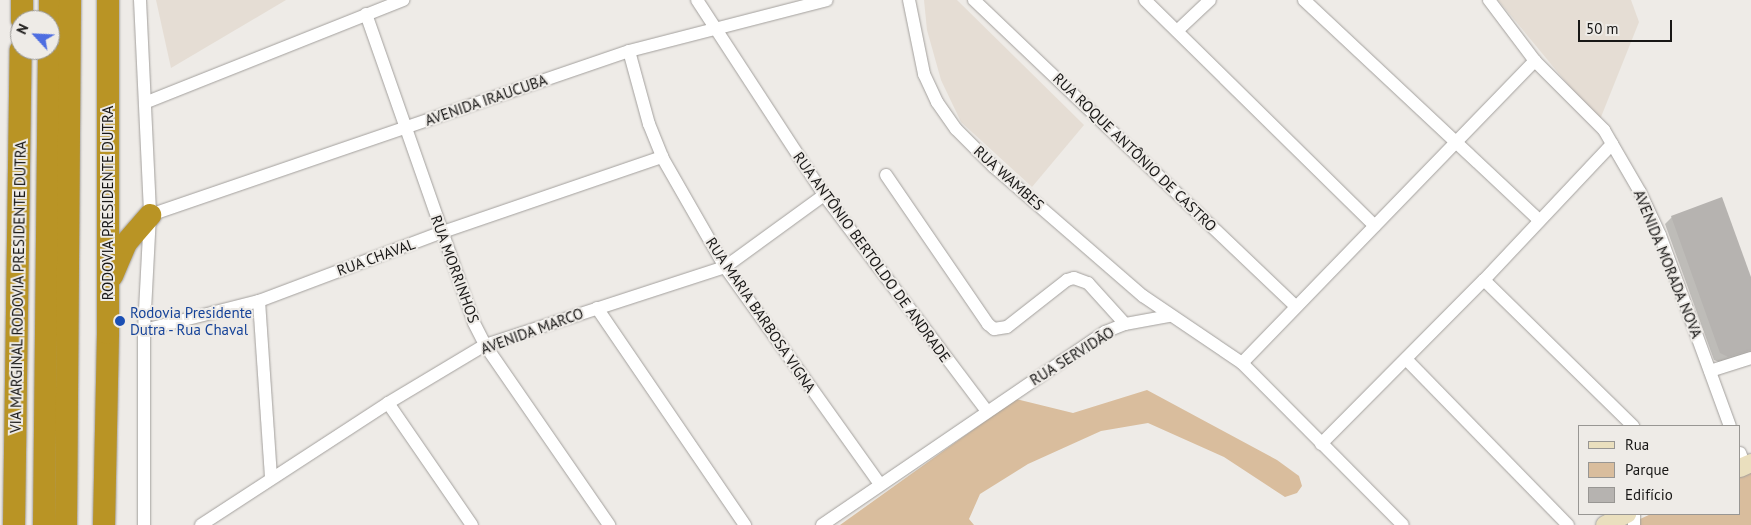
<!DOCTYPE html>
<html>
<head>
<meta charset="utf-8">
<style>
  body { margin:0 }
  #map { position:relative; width:1751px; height:525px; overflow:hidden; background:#eeebe7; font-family:"PT Sans",sans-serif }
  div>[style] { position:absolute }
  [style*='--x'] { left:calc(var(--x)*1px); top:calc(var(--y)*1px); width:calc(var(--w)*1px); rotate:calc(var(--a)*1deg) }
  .built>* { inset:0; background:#e5ddd4 }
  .green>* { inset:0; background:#d9bd9d }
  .shadow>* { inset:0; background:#0003 }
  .building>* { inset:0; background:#b6b3b0 }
  .roads { filter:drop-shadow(0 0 1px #a3a09d) drop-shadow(0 0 1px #a3a09d) }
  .street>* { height:12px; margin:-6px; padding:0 6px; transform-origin:6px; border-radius:6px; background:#fff }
  .secondary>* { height:18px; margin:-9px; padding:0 9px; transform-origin:9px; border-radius:9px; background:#eadfbe }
  .highway>* { height:22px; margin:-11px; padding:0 11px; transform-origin:11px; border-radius:11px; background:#b99425 }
  .dots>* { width:14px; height:14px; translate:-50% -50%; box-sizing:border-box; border:2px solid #eeebe7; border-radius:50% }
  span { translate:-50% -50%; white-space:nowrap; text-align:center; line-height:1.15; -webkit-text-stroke:4px #eeebe7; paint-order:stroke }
  .street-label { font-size:15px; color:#181716 }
  .transit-label { font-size:15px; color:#164399 }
  .left { translate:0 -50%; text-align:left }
  .legend { position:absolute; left:1578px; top:425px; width:162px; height:90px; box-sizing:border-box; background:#eeebe7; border:1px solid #989693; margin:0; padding:6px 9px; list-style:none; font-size:15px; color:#181716 }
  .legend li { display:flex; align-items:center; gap:10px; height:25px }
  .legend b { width:25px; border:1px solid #989693 }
  .north { position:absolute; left:10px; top:10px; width:50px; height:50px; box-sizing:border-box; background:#eeebe7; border:1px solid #989693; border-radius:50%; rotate:295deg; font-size:14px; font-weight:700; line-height:20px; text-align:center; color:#181716 }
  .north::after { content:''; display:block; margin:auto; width:18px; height:22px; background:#4d6de1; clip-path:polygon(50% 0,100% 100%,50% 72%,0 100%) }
  .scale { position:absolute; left:1578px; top:20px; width:94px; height:22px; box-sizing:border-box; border:2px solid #181716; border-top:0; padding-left:6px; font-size:15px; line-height:18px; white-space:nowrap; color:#181716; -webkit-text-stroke:4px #eeebe7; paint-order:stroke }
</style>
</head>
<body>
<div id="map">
  <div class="built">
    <div style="clip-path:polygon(156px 0,286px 0,171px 68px)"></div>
    <div style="clip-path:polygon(924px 0,957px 0,1084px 125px,1032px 187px,961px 122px,941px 80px,927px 30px)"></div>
    <div style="clip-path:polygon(1498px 0,1631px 0,1639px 22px,1599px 122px)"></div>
  </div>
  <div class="green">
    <div style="clip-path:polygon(1147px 390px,1277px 460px,1299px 476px,1302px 486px,1297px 493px,1285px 497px,1224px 457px,1148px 423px,1101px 431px,1028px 464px,980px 494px,969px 519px,974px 525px,840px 525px,1016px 399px,1073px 413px)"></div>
    <div style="clip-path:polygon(1751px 471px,1751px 525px,1640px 525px,1640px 519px,1651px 514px,1740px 514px,1740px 475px)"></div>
  </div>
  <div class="shadow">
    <div style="clip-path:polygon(1672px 217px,1751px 281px,1751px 353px,1721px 363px,1714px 360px,1665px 224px)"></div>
  </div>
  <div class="building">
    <div style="clip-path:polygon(1722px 197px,1751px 277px,1751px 350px,1728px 357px,1720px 353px,1671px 216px)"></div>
  </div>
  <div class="roads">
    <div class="street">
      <div style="--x:140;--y:0;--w:215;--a:87.3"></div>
      <div style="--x:150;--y:215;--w:115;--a:93"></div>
      <div style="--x:144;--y:330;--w:195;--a:90"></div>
      <div style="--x:697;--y:0;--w:233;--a:56.9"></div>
      <div style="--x:824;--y:195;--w:269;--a:53"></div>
      <div style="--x:909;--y:0;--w:76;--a:78.5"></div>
      <div style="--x:924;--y:74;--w:31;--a:65"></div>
      <div style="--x:937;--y:102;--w:33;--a:55"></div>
      <div style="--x:956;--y:129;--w:54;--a:45"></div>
      <div style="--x:994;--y:167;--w:197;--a:40.9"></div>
      <div style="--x:1143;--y:296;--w:120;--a:34.1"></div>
      <div style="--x:1242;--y:363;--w:228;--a:45.2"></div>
      <div style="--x:974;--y:0;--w:443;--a:43.6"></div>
      <div style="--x:1145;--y:0;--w:322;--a:44.5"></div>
      <div style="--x:1304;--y:0;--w:322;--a:43.1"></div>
      <div style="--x:1489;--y:0;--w:76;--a:53"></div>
      <div style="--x:1535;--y:61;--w:98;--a:45"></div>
      <div style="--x:1604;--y:130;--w:72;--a:59.9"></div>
      <div style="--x:1640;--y:192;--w:47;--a:65.1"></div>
      <div style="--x:1660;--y:235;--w:203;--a:69.9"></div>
      <div style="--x:366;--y:14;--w:327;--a:70.7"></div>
      <div style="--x:474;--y:323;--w:25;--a:63"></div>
      <div style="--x:485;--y:345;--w:219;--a:55.4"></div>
      <div style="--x:1177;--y:31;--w:45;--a:-43.2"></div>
      <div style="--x:629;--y:51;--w:76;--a:74.7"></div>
      <div style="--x:649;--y:124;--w:35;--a:68"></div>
      <div style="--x:662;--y:157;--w:127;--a:60.2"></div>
      <div style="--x:725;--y:267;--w:267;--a:54.5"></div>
      <div style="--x:147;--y:102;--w:276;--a:-21.7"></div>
      <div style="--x:886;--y:175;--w:181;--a:55.6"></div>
      <div style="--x:988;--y:324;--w:8;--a:40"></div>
      <div style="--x:994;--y:329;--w:13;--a:-9"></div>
      <div style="--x:1007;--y:327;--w:76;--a:-38.1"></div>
      <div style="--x:1067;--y:280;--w:7;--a:-16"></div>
      <div style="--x:1074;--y:278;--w:15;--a:20"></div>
      <div style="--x:1088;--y:283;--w:55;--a:47.9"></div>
      <div style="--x:150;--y:215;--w:506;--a:-18.9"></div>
      <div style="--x:629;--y:51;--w:204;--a:-14.4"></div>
      <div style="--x:1484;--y:280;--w:209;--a:44.4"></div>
      <div style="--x:259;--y:301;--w:177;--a:86.1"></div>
      <div style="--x:597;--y:308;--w:263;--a:55.7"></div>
      <div style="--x:144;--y:330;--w:119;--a:-14.2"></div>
      <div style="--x:259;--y:301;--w:193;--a:-20.6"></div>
      <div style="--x:440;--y:233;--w:235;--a:-18.9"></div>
      <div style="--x:1406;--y:359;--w:232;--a:45.7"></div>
      <div style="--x:1242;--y:363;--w:421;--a:-45.9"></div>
      <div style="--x:1710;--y:371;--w:43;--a:-17.6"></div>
      <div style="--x:388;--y:403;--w:148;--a:55.5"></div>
      <div style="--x:1321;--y:444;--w:231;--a:-45.2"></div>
      <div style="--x:1484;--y:280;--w:187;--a:-46.7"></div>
      <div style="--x:1740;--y:453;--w:14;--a:69"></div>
      <div style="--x:1634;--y:514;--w:11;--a:90"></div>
      <div style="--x:201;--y:525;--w:223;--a:-33.1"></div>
      <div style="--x:388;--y:403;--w:113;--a:-30.9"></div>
      <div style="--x:485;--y:345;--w:252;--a:-18"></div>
      <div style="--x:725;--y:267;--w:122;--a:-36"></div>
      <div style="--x:822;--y:525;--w:343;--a:-34.3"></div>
      <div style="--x:1105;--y:332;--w:22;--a:-22"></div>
      <div style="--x:1125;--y:324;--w:45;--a:-10.3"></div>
    </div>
    <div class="secondary">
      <div style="--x:1740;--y:468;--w:12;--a:-24"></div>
      <div style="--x:1605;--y:525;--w:25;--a:-27"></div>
    </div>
    <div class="highway">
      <div style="--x:22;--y:20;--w:20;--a:-90"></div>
      <div style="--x:50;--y:20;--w:20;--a:-90"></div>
      <div style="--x:112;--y:276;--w:36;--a:-67"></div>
      <div style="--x:126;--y:243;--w:37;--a:-49"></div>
      <div style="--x:14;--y:525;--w:475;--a:-89.2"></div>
      <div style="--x:44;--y:525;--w:475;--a:-89.4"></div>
      <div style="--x:66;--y:525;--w:525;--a:-89.56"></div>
      <div style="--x:104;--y:525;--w:192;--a:-88.8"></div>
      <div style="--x:108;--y:333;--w:333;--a:-90"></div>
    </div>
  </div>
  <div class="dots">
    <div style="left:120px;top:321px;background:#1a4fb4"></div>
  </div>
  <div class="street-label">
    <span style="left:486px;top:100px;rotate:-19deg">AVENIDA IRAUCUBA</span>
    <span style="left:1135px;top:152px;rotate:44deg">RUA ROQUE ANTÔNIO DE CASTRO</span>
    <span style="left:1009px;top:178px;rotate:42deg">RUA WAMBES</span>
    <span style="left:108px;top:203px;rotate:-90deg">RODOVIA PRESIDENTE DUTRA</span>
    <span style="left:376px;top:257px;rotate:-20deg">RUA CHAVAL</span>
    <span style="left:872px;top:257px;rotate:54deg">RUA ANTÔNIO BERTOLDO DE ANDRADE</span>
    <span style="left:1668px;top:264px;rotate:68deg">AVENIDA MORADA NOVA</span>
    <span style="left:455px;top:269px;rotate:70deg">RUA MORRINHOS</span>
    <span style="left:18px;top:287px;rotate:-89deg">VIA MARGINAL RODOVIA PRESIDENTE DUTRA</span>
    <span style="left:761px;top:315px;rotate:56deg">RUA MARIA BARBOSA VIGNA</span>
    <span style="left:532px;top:331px;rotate:-20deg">AVENIDA MARCO</span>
    <span style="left:1072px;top:356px;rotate:-32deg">RUA SERVIDÃO</span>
  </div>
  <div class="transit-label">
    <span class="left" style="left:130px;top:321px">Rodovia Presidente<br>Dutra - Rua Chaval</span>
  </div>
  <ul class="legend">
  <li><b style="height:6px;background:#eadfbe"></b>Rua</li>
  <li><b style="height:14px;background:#d9bd9d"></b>Parque</li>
  <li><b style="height:14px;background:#b6b3b0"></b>Edifício</li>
  </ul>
  <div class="north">N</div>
  <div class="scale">50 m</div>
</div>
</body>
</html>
